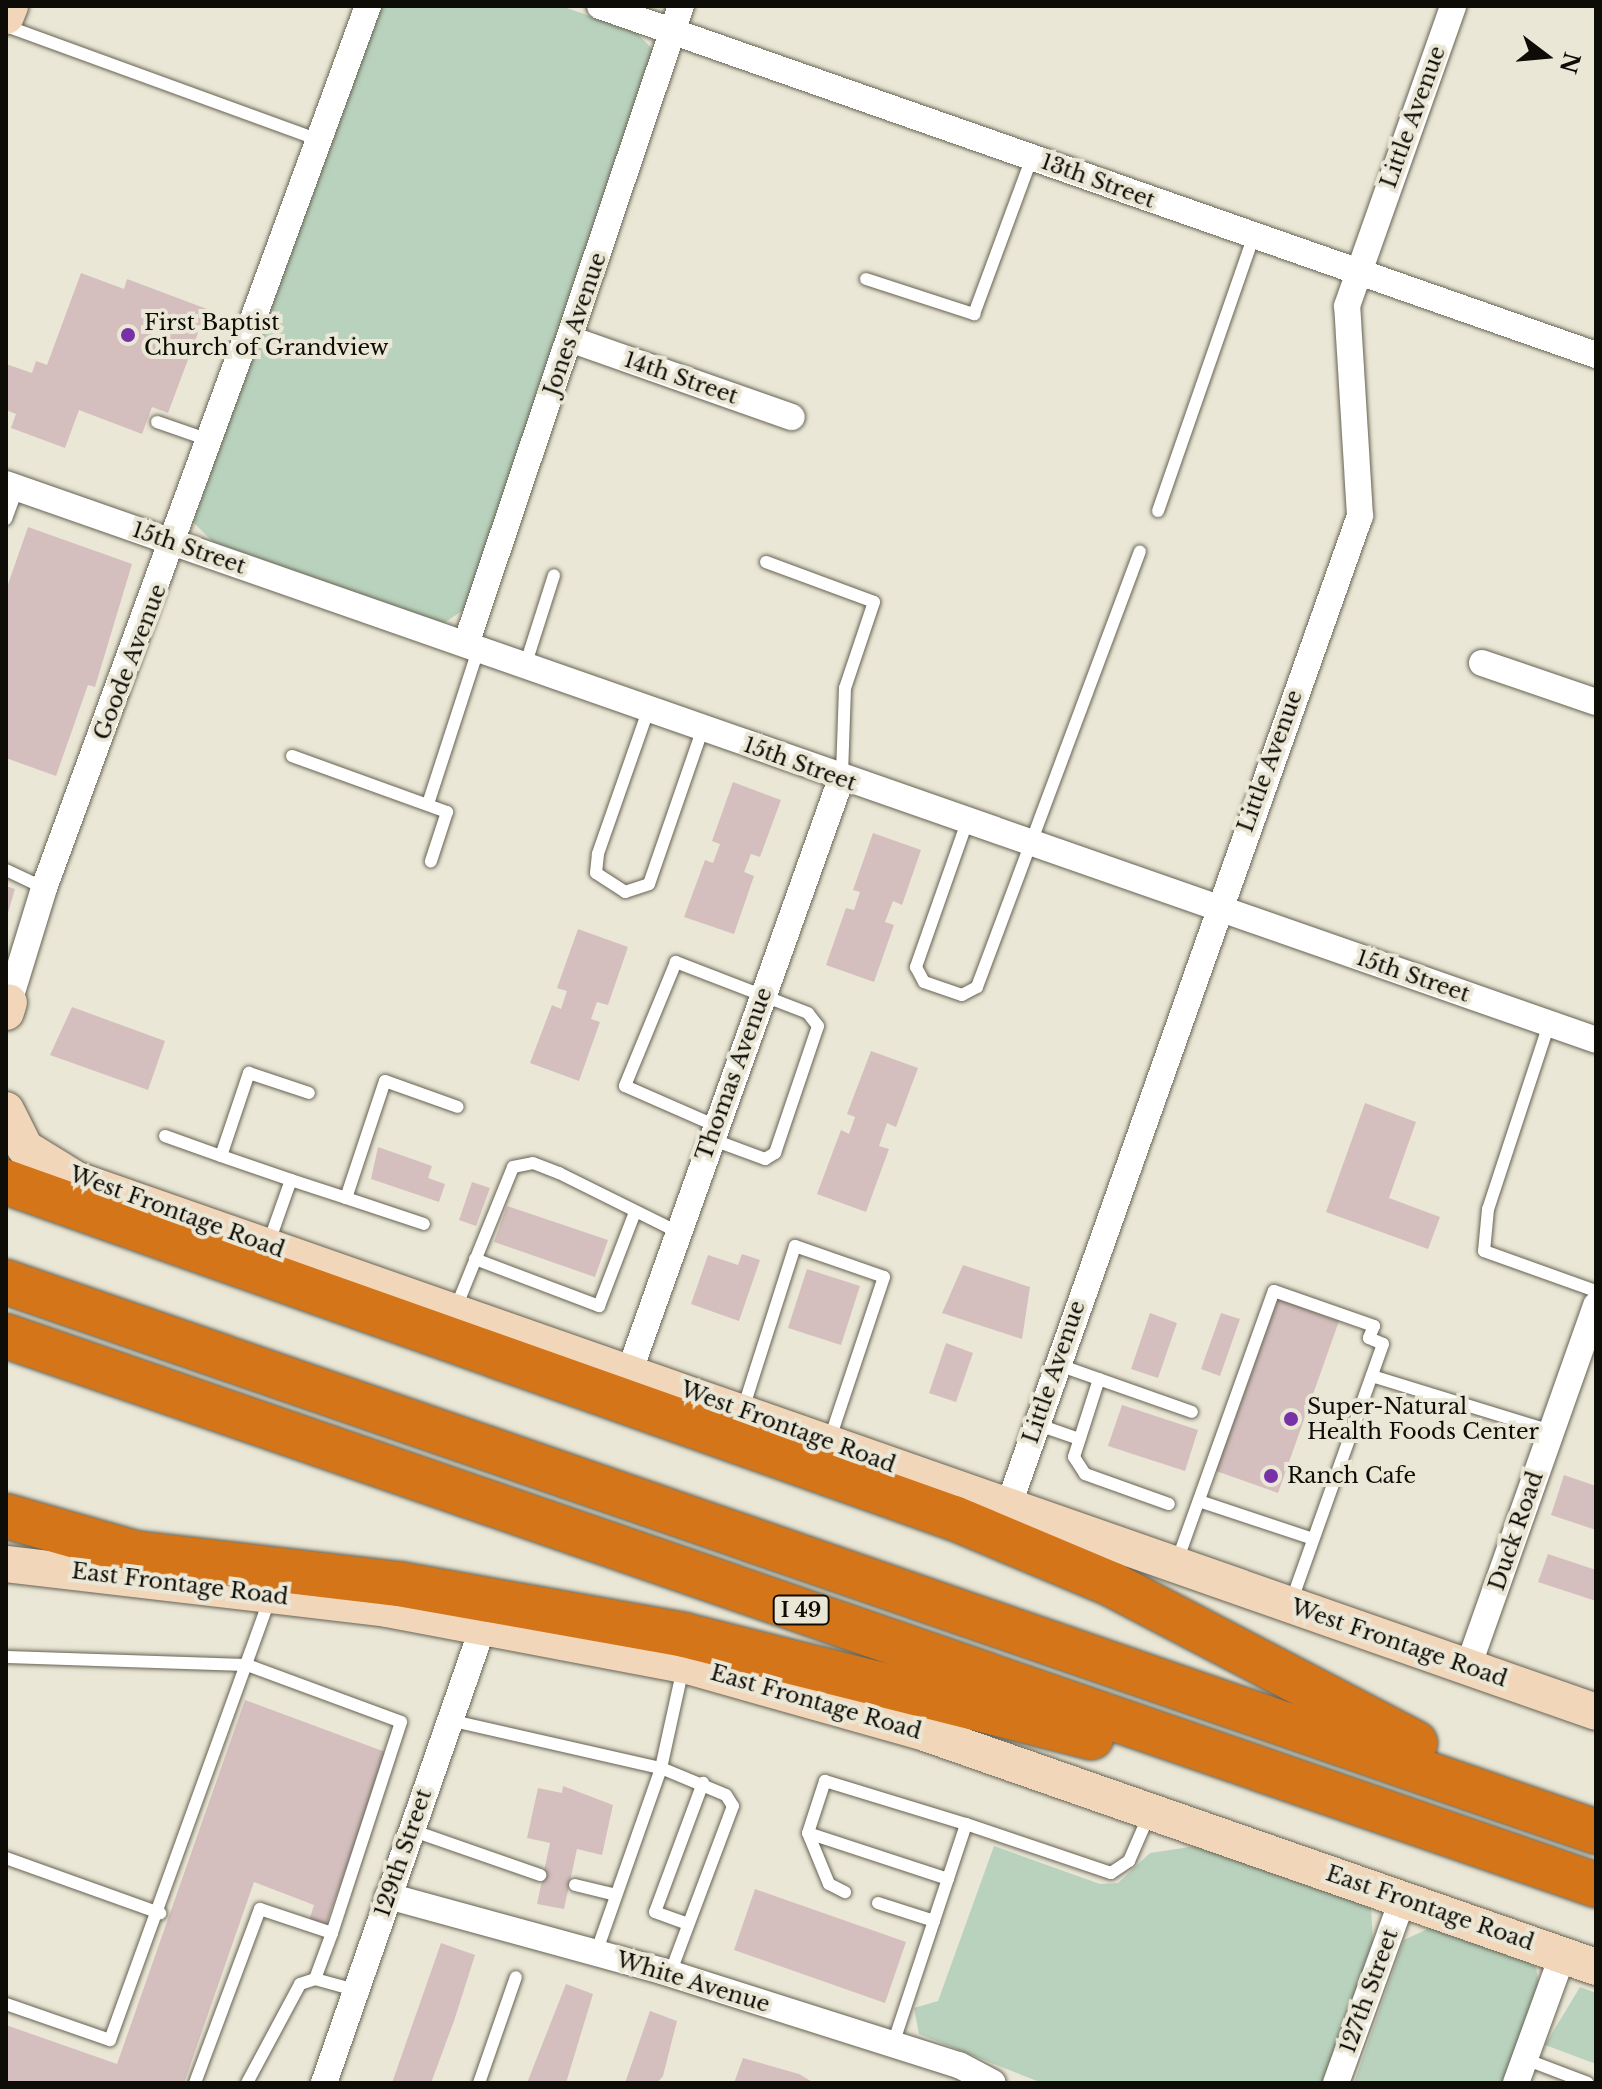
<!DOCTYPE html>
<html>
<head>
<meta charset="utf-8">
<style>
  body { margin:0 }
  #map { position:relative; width:1602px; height:2089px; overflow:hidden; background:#ebe7d6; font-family:"Libre Baskerville",serif }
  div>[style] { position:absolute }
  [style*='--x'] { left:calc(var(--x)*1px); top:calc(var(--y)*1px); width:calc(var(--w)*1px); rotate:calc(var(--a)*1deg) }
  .green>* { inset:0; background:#b9d2bd }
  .building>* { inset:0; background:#d4bfbe }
  .roads { filter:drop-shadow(0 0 2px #666354) drop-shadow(0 0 2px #666354) }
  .lane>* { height:12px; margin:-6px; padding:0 6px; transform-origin:6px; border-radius:6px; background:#fff }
  .street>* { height:26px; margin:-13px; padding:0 13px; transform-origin:13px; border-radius:13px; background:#fff }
  .secondary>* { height:36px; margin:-18px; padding:0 18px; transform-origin:18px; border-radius:18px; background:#f2d6ba }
  .highway>* { height:44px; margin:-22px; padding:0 22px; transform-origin:22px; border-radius:22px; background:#d5751a }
  .dots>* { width:22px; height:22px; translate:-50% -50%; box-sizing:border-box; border:4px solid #ebe7d6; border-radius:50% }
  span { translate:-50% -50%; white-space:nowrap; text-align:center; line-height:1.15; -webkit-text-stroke:8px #ebe7d6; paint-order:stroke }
  .shield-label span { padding:2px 6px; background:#ebe7d6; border:2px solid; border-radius:6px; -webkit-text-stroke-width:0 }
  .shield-label { font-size:20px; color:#0d0c06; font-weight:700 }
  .street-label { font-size:22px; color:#0d0c06 }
  .poi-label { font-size:22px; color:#0d0c06 }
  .left { translate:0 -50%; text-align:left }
  .frame { position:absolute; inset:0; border:8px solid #0d0c06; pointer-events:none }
  .north { position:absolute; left:1506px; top:16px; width:80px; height:80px; -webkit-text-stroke:6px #ebe7d6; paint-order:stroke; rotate:106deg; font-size:22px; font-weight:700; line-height:32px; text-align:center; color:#0d0c06 }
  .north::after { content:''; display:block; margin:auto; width:28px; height:36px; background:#0d0c06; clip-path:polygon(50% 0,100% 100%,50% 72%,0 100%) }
</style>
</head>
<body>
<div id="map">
  <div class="green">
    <div style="clip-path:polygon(379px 6px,561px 6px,636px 32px,654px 51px,465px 609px,444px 623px,213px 542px,193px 522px)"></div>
    <div style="clip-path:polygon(1203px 1845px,1371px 1906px,1373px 1943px,1323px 2083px,1042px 2083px,919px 2034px,914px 2008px,938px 2001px,994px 1846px,1100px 1884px,1118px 1883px,1150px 1853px)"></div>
    <div style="clip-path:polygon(1434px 1926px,1536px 1966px,1539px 1987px,1503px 2083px,1354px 2083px,1404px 1940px)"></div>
    <div style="clip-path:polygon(1580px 1987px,1596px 1993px,1596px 2064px,1545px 2045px)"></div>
  </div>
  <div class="building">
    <div style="clip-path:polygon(81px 273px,124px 289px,127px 279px,207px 309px,168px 413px,152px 407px,142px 434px,79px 410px,65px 448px,11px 428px,16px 414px,6px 410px,6px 364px,32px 373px,36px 361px,47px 365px)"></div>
    <div style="clip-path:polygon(28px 527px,132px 564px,95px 687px,88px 685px,56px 776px,6px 758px,6px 590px)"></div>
    <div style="clip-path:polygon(733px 782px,781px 800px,760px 857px,751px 854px,744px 872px,754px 876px,734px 934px,684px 917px,705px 860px,713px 863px,720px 844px,712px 841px)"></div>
    <div style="clip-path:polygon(873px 833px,921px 850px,902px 905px,893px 901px,885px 922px,894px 925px,874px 982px,826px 965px,846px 908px,854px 910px,860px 892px,853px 890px)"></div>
    <div style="clip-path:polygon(6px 886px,15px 889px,7px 916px,6px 916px)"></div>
    <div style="clip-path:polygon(578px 929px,628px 947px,608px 1005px,597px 1002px,591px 1019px,600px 1022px,579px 1081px,530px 1063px,552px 1005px,561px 1009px,567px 991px,557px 988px)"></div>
    <div style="clip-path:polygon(72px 1007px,165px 1041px,148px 1090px,50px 1055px)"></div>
    <div style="clip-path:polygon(871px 1051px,918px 1068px,896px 1127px,887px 1123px,879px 1146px,889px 1149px,866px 1212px,817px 1194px,841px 1130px,849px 1134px,855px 1117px,847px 1114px)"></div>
    <div style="clip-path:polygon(1365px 1103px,1416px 1122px,1389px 1198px,1440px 1217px,1428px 1249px,1326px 1212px)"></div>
    <div style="clip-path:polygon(378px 1147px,432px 1166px,428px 1178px,445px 1184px,439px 1202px,371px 1179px)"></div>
    <div style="clip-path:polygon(472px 1182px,490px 1188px,476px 1226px,459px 1220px)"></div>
    <div style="clip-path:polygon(507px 1206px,608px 1240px,595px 1277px,494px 1242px)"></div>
    <div style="clip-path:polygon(742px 1254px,760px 1260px,739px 1321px,691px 1304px,708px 1255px,738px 1265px)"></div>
    <div style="clip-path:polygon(963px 1265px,1030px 1287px,1022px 1339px,942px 1313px)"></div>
    <div style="clip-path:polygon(807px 1269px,860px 1286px,841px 1345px,788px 1328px)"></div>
    <div style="clip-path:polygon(1278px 1299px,1339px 1321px,1278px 1493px,1216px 1471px)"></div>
    <div style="clip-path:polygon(1150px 1313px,1177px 1323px,1158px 1378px,1131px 1369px)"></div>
    <div style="clip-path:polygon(1221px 1313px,1240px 1319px,1220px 1376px,1201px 1369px)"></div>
    <div style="clip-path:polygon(946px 1343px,973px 1353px,956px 1402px,929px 1393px)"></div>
    <div style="clip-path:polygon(1122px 1405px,1198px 1430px,1185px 1471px,1108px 1446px)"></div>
    <div style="clip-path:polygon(1564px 1475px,1596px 1486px,1596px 1530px,1551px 1515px)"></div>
    <div style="clip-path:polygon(1548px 1554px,1596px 1570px,1596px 1601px,1538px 1582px)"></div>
    <div style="clip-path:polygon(245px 1700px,388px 1753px,325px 1927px,309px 1921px,314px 1905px,254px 1882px,184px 2083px,6px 2083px,6px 2025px,117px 2064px)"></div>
    <div style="clip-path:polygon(563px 1786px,613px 1805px,602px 1855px,577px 1849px,564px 1909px,537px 1904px,550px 1843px,527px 1838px,538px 1788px,562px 1793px)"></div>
    <div style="clip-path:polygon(755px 1889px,906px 1942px,885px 2003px,734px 1950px)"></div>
    <div style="clip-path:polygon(441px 1943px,475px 1955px,454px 2021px,431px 2083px,392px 2083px)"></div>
    <div style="clip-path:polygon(566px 1984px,593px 1994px,566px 2083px,527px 2083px)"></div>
    <div style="clip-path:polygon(650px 2011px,677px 2021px,663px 2076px,657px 2083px,625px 2083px)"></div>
    <div style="clip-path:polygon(743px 2058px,799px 2074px,814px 2083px,734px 2083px)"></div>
  </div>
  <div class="roads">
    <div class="lane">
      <div style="--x:6;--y:26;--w:334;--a:20"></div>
      <div style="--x:866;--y:279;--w:114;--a:18"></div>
      <div style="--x:974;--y:314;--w:167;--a:-69.7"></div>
      <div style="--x:157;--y:422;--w:55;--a:19.1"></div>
      <div style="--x:1158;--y:511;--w:291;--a:-70.8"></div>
      <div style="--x:6;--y:519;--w:33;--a:-70"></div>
      <div style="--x:766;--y:562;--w:115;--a:20.3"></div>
      <div style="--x:874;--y:602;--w:91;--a:108.6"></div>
      <div style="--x:845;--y:688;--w:88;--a:92"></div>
      <div style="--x:526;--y:663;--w:92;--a:-72.3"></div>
      <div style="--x:649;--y:708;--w:155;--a:109.3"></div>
      <div style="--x:598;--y:854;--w:19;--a:96"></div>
      <div style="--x:596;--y:873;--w:35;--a:33"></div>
      <div style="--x:625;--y:892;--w:25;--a:-18"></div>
      <div style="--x:649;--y:884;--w:165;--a:-70.9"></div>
      <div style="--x:292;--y:756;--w:165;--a:19.9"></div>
      <div style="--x:447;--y:812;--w:52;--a:108.1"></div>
      <div style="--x:428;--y:804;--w:165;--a:-72"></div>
      <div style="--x:967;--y:822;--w:154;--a:109.4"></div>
      <div style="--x:916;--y:967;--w:17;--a:62"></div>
      <div style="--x:924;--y:982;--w:40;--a:18.9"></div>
      <div style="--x:962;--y:995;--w:17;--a:-28"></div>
      <div style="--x:977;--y:987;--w:465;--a:-69.5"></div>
      <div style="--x:6;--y:870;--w:42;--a:25.3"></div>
      <div style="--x:1549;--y:1024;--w:195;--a:108.2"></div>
      <div style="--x:1488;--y:1209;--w:42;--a:95.4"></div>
      <div style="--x:1484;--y:1251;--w:119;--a:19.7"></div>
      <div style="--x:165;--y:1136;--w:59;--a:19.7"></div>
      <div style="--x:711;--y:1139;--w:58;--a:20.3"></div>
      <div style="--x:765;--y:1159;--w:12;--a:-31"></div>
      <div style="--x:775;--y:1153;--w:134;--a:-71.3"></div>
      <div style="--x:818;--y:1026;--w:16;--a:-128"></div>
      <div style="--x:808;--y:1013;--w:142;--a:-158.9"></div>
      <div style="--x:676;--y:962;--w:134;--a:112.4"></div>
      <div style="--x:625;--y:1086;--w:99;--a:23.7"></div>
      <div style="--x:291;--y:1180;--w:74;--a:-161.1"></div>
      <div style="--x:221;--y:1156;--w:88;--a:-71.4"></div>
      <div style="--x:249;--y:1073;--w:63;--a:18.4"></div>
      <div style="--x:346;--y:1198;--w:82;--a:18.4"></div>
      <div style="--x:269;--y:1242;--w:66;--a:-70.5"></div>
      <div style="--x:291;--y:1180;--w:58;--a:18.1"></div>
      <div style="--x:346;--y:1198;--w:123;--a:-71.6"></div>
      <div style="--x:385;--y:1081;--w:77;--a:19.6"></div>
      <div style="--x:475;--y:1259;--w:133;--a:20.8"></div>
      <div style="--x:599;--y:1306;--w:101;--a:-69"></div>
      <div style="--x:455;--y:1310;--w:154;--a:-67.9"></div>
      <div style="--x:513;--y:1167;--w:20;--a:-11"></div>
      <div style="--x:533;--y:1163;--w:28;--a:21"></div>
      <div style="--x:559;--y:1173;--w:133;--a:26.4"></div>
      <div style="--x:1056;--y:1364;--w:144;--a:19.4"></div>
      <div style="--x:1372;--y:1376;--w:187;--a:17.1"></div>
      <div style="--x:1099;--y:1379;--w:82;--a:107.8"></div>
      <div style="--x:1074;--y:1457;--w:20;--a:57"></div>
      <div style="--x:1085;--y:1474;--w:89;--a:19.7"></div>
      <div style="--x:743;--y:1409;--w:171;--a:-72.3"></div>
      <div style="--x:795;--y:1246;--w:94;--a:19.2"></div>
      <div style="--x:884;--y:1277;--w:173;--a:108.5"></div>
      <div style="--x:1036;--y:1424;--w:46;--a:19.2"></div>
      <div style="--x:1199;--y:1501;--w:120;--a:18.4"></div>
      <div style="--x:1176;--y:1564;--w:290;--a:-70.3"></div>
      <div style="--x:1274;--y:1291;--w:106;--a:19.3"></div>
      <div style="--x:1374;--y:1326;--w:13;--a:113"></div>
      <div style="--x:1369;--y:1338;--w:15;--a:23"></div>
      <div style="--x:1383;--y:1344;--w:274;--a:109.6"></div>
      <div style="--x:6;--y:1657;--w:241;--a:1.9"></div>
      <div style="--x:247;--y:1665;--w:164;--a:20.3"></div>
      <div style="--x:401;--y:1722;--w:222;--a:108.1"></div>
      <div style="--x:332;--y:1933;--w:76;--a:-161.6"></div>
      <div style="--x:260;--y:1909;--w:186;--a:110.5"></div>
      <div style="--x:449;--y:1720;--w:217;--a:12.8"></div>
      <div style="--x:661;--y:1768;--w:70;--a:22.6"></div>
      <div style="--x:726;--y:1795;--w:13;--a:58"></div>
      <div style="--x:733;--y:1806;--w:179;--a:110.6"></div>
      <div style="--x:411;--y:1830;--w:137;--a:19.2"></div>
      <div style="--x:808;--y:1833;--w:55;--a:67.6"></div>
      <div style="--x:829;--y:1884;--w:18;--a:27"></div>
      <div style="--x:6;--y:1858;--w:164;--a:19.7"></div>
      <div style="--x:948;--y:1879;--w:147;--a:-161.8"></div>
      <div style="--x:808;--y:1833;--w:55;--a:-71.9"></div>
      <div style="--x:825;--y:1781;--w:147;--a:17"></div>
      <div style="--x:575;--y:1885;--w:42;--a:13.7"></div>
      <div style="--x:878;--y:1903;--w:59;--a:17.8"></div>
      <div style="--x:688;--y:1924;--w:35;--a:-160"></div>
      <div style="--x:655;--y:1912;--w:138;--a:-69.6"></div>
      <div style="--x:596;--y:1953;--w:196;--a:-70.6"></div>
      <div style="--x:661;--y:1768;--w:102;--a:-77.6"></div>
      <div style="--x:315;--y:1979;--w:41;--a:15.4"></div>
      <div style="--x:6;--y:2004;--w:110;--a:19.1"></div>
      <div style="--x:110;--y:2040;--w:471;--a:-70.1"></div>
      <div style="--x:893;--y:2044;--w:232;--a:-71.6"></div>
      <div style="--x:966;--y:1824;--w:153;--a:18.7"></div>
      <div style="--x:1111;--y:1873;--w:22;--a:-34"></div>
      <div style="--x:1129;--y:1861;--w:50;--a:-66.5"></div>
      <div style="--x:1525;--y:2059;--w:67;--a:20.9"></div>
      <div style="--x:247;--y:2083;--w:112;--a:-61.8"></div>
      <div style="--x:300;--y:1984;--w:16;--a:-18"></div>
      <div style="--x:315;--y:1979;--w:49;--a:-69.7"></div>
      <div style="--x:479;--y:2083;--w:112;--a:-70.8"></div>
    </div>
    <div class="street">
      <div style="--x:600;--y:6;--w:1055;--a:19.31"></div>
      <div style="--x:570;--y:339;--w:235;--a:19.4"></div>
      <div style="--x:6;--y:484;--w:1684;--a:19.27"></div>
      <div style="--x:467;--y:641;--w:670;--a:-71.38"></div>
      <div style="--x:1482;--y:663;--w:120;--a:18.9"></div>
      <div style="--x:9;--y:1002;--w:119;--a:-72.9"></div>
      <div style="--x:44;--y:888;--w:940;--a:-69.83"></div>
      <div style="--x:630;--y:1370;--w:628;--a:-70.35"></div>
      <div style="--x:1008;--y:1507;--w:1052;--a:-70.45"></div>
      <div style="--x:1360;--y:516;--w:210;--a:-93.5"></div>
      <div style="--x:1347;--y:306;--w:318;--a:-70.5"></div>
      <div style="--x:1468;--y:1667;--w:384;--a:-70.5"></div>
      <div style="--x:388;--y:1896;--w:284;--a:15.3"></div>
      <div style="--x:662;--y:1971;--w:312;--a:17.6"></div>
      <div style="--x:959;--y:2065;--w:38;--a:28"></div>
      <div style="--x:324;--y:2083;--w:487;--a:-70.8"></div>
      <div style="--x:1336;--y:2083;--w:197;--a:-70.1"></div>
      <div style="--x:1516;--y:2083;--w:137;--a:-70"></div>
    </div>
    <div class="secondary">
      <div style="--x:6;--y:16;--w:11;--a:-68"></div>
      <div style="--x:6;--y:1012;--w:10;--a:-73"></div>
      <div style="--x:6;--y:1110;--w:42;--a:63.4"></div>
      <div style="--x:25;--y:1148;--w:61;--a:31.6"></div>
      <div style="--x:77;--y:1180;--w:1609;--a:19.3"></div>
      <div style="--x:6;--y:1564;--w:384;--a:6.7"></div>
      <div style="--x:387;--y:1609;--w:302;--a:10.7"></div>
      <div style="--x:684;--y:1665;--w:247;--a:15.7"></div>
      <div style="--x:922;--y:1732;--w:714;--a:19.22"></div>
    </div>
    <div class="highway">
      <div style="--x:6;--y:1182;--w:1006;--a:19.52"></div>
      <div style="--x:954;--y:1518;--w:173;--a:22.8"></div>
      <div style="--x:1113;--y:1585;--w:341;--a:27.6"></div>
      <div style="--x:6;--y:1282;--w:1682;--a:19.08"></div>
      <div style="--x:6;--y:1336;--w:1682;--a:19.05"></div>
      <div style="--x:6;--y:1516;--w:134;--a:16"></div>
      <div style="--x:135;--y:1553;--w:266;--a:6.7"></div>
      <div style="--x:399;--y:1584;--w:290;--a:10.1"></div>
      <div style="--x:684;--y:1635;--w:420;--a:14.1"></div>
    </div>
  </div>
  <div class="dots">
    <div style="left:128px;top:335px;background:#7632a6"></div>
    <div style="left:1291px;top:1419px;background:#7632a6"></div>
    <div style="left:1271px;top:1476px;background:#7632a6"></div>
  </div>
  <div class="shield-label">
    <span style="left:801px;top:1610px">I 49</span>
  </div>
  <div class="street-label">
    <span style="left:1413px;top:117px;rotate:-70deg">Little Avenue</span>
    <span style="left:1098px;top:181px;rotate:20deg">13th Street</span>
    <span style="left:575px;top:324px;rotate:-71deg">Jones Avenue</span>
    <span style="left:681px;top:378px;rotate:19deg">14th Street</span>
    <span style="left:189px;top:548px;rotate:19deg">15th Street</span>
    <span style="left:130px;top:662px;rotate:-69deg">Goode Avenue</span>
    <span style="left:1270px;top:761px;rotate:-70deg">Little Avenue</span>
    <span style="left:800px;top:764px;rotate:20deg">15th Street</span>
    <span style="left:1413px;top:976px;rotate:19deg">15th Street</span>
    <span style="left:734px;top:1074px;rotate:-70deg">Thomas Avenue</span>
    <span style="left:177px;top:1212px;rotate:20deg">West Frontage Road</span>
    <span style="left:1054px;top:1372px;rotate:-71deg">Little Avenue</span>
    <span style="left:788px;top:1427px;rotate:20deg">West Frontage Road</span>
    <span style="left:1516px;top:1531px;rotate:-71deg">Duck Road</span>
    <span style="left:180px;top:1584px;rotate:7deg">East Frontage Road</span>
    <span style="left:1399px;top:1643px;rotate:19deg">West Frontage Road</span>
    <span style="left:816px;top:1702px;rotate:16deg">East Frontage Road</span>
    <span style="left:403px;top:1853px;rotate:-71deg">129th Street</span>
    <span style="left:1430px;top:1908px;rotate:19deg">East Frontage Road</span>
    <span style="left:693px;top:1982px;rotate:17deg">White Avenue</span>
    <span style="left:1369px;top:1991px;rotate:-70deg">127th Street</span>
  </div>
  <div class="poi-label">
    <span class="left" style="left:144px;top:335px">First Baptist<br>Church of Grandview</span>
    <span class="left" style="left:1307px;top:1419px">Super-Natural<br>Health Foods Center</span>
    <span class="left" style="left:1287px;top:1476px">Ranch Cafe</span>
  </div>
  <div class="frame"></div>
  <div class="north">N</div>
</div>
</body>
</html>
